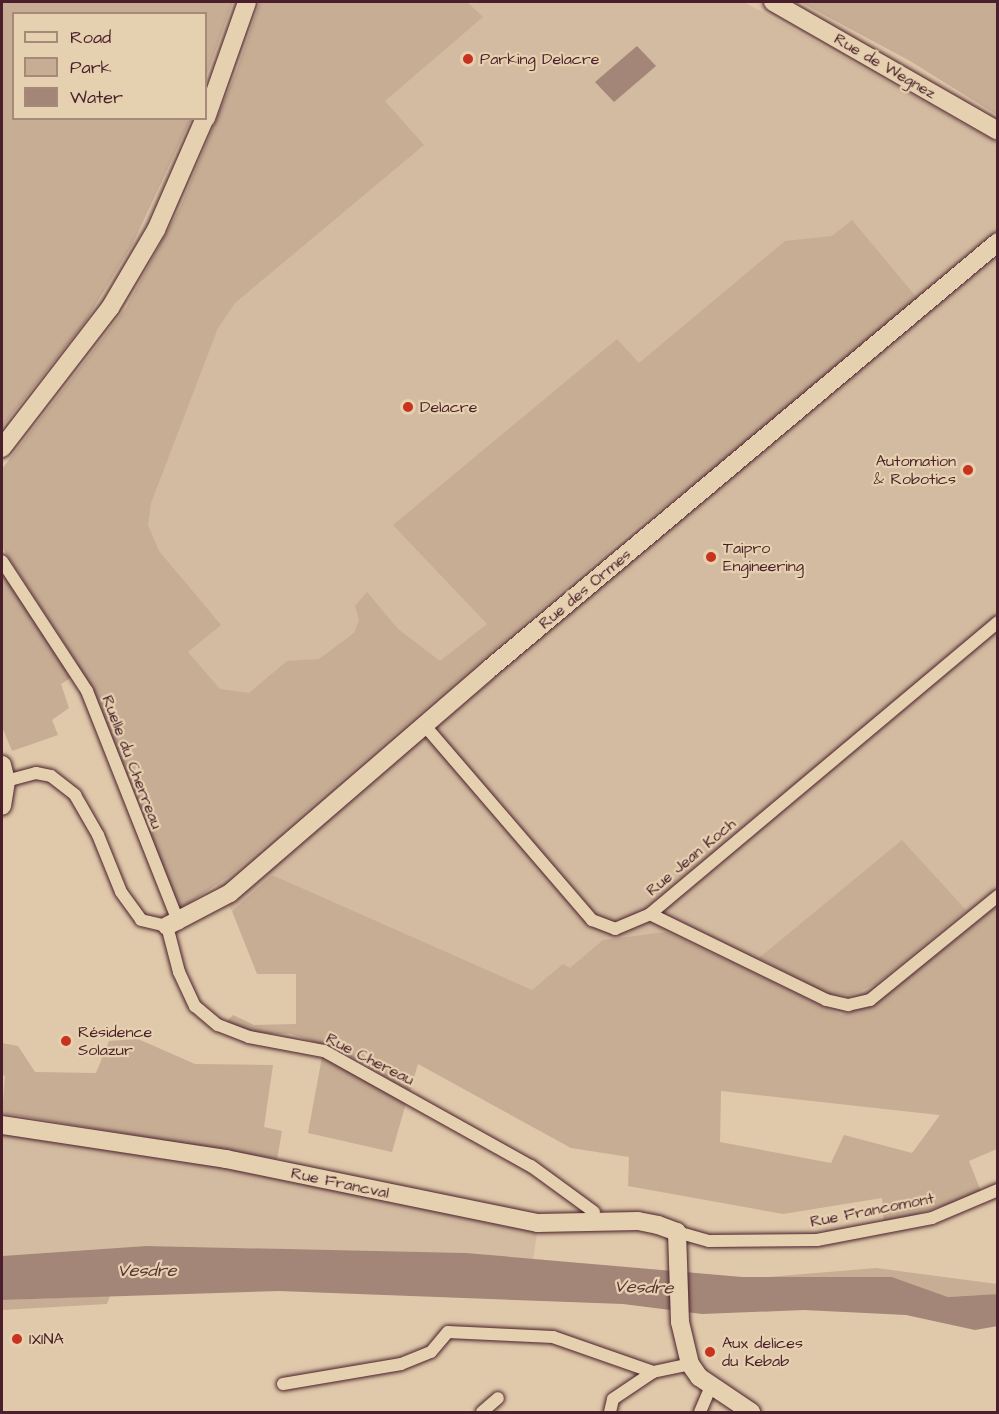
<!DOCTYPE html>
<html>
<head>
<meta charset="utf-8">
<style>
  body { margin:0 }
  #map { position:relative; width:999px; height:1414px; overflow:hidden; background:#dfc9aa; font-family:"Architects Daughter",sans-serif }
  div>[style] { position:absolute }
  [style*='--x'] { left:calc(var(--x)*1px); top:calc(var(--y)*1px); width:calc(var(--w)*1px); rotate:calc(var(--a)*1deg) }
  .built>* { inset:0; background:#d2bba0 }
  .green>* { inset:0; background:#c6ad94 }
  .water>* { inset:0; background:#a38677 }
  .roads { filter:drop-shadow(0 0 2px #4a1f2b) drop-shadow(0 0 2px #4a1f2b) }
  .street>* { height:12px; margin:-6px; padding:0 6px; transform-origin:6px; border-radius:6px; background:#e5d0af }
  .secondary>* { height:18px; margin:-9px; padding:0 9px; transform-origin:9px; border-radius:9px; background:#e5d0af }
  .dots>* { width:16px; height:16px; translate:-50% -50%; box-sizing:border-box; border:3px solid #e5d0af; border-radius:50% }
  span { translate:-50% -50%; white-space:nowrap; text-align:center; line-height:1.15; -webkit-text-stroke:4.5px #e5d0af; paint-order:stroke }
  .poi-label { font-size:16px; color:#4a1f2b }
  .left { translate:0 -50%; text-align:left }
  .right { translate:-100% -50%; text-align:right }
  .street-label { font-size:16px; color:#4a1f2b }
  .water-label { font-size:18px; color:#5c343a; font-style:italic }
  .frame { position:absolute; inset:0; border:3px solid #4a1f2b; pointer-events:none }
  .legend { position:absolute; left:12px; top:12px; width:195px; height:108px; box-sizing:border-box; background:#e5d0af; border:2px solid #a7897a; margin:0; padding:8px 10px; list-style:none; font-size:18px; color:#4a1f2b }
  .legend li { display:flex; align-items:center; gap:12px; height:30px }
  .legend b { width:30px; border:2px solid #a7897a }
</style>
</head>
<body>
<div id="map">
  <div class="built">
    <div style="clip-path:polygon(260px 2px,744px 2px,998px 143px,997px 1065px,721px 1090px,272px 875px,232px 911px,216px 884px,203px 892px,130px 781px,76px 661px,2px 547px,2px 469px,126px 308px,180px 208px,237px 70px)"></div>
    <div style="clip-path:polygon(2px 1132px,231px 1164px,538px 1226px,533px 1260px,466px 1253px,146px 1246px,2px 1256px)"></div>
  </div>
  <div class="green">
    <div style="clip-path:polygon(2px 2px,233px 2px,206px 77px,206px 14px,14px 14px,14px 118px,191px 119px,132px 245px,85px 322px,2px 427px)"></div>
    <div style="clip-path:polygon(260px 2px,467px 2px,483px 17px,385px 101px,424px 145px,235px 303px,218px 328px,151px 503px,148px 525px,159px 551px,221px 625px,188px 652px,220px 689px,249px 693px,287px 661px,319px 659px,354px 633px,359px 620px,355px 606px,367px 592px,398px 629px,440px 661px,487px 624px,393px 525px,617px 339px,639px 363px,785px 241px,832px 236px,852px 220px,918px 299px,733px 454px,633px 530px,228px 877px,177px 911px,130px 781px,76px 661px,2px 547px,2px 469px,126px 308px,180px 208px,237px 70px)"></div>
    <div style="clip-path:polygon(800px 2px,997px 2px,997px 115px,910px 61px)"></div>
    <div style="clip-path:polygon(2px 567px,72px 677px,61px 684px,69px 708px,52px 720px,58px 735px,12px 751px,2px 727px)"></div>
    <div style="clip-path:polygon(902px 840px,966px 910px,876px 984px,851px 995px,828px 994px,759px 958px)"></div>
    <div style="clip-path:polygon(evenodd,272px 875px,532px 990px,563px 964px,570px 968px,603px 940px,666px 932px,841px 1015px,876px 1004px,997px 906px,997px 1149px,969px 1161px,982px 1194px,884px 1224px,882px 1198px,783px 1214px,628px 1186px,629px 1157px,571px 1148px,418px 1064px,410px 1091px,341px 1051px,291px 1034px,253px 1033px,226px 1022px,233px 1015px,254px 1025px,296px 1024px,296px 974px,257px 974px,232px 911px,272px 875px,721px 1091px,939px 1115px,940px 1115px,912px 1153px,844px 1135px,831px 1163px,720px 1142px,721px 1091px)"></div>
    <div style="clip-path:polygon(138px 1039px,195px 1064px,273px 1065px,264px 1127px,282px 1131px,277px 1159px,2px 1113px,5px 1076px,2px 1075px,2px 1043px,18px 1046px,35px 1072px,96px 1073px,109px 1041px)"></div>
    <div style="clip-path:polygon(322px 1057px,351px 1069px,406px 1103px,392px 1152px,308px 1133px)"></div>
    <div style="clip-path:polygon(876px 1268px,997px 1284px,997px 1294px,948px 1297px,892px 1277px,768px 1277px)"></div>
    <div style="clip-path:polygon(110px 1296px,107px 1304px,2px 1310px,2px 1300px)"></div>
  </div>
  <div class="water">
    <div style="clip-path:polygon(637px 46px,656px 66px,614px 102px,595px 82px)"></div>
    <div style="clip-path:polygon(146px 1246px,466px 1253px,742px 1277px,892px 1277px,948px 1297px,997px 1294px,998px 1326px,975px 1330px,906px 1315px,804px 1310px,702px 1314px,623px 1304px,279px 1291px,2px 1300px,2px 1256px)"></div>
  </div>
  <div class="roads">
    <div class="street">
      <div style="--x:2;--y:561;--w:155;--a:56.8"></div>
      <div style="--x:87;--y:691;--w:250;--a:68.4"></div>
      <div style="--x:426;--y:727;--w:255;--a:49.3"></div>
      <div style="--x:592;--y:920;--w:25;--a:21"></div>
      <div style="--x:615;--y:929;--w:38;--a:-23"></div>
      <div style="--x:650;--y:914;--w:454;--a:-40"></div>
      <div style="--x:6;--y:781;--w:31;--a:-15"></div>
      <div style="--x:36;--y:773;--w:15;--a:11"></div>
      <div style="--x:51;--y:776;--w:31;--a:38"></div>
      <div style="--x:75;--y:795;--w:46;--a:60.1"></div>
      <div style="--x:98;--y:835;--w:61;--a:68"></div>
      <div style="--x:121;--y:892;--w:34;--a:54"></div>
      <div style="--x:141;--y:920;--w:27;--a:13"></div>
      <div style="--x:167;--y:926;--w:48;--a:75.4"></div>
      <div style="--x:179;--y:972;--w:38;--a:65"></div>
      <div style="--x:195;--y:1006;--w:30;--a:40"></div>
      <div style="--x:218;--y:1025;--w:33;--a:21"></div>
      <div style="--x:249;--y:1037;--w:76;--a:10.6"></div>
      <div style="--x:324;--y:1051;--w:237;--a:29.1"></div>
      <div style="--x:531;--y:1166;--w:78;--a:36.1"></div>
      <div style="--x:650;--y:914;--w:196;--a:26"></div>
      <div style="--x:826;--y:1000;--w:23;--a:13"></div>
      <div style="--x:848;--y:1005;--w:23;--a:-13"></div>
      <div style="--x:870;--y:1000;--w:165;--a:-39.1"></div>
      <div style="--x:677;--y:1232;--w:33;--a:16"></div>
      <div style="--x:709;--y:1241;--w:108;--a:-0.5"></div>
      <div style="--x:817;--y:1240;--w:117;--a:-10.8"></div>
      <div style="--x:932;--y:1218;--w:72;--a:-23"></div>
      <div style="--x:283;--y:1384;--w:120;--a:-9.6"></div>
      <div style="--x:401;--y:1364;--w:32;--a:-22"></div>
      <div style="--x:431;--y:1352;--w:26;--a:-50"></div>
      <div style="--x:448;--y:1332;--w:105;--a:2.7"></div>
      <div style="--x:553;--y:1337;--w:106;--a:19.3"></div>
      <div style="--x:482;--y:1412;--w:21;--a:-41"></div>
      <div style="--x:610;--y:1412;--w:13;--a:-77"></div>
      <div style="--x:613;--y:1399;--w:48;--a:-34"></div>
      <div style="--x:653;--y:1372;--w:38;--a:-12"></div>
      <div style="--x:700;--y:1412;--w:28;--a:-67"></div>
    </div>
    <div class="secondary">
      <div style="--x:773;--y:2;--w:259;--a:29.8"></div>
      <div style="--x:206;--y:118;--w:123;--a:-70.5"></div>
      <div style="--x:2;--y:448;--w:177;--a:-52.4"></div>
      <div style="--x:110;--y:308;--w:91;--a:-59.5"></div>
      <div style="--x:156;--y:230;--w:122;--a:-66.4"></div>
      <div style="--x:2;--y:765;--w:16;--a:76"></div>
      <div style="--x:6;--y:781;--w:25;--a:99"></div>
      <div style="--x:167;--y:926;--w:71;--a:-27.6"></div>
      <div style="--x:230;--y:893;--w:341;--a:-40.8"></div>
      <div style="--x:488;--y:670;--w:666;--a:-40"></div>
      <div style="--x:2;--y:1125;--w:227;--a:8.6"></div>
      <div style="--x:226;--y:1159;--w:318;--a:11.6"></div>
      <div style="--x:538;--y:1223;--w:100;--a:-1.1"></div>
      <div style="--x:638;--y:1221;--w:20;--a:11"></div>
      <div style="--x:658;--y:1225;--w:20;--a:20"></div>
      <div style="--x:677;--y:1232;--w:90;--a:88.1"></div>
      <div style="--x:680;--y:1322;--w:43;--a:76.6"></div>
      <div style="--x:690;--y:1364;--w:16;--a:55"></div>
      <div style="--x:699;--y:1377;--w:63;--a:33.9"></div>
    </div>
  </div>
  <div class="dots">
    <div style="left:468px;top:59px;background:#c8321e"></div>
    <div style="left:408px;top:407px;background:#c8321e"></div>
    <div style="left:968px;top:470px;background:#c8321e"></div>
    <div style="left:711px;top:557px;background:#c8321e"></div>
    <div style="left:66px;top:1041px;background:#c8321e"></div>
    <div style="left:17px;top:1339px;background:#c8321e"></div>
    <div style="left:710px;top:1352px;background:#c8321e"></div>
  </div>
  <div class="poi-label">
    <span class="left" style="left:480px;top:59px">Parking Delacre</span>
    <span class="left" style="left:420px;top:407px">Delacre</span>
    <span class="right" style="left:956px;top:470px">Automation<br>&amp; Robotics</span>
    <span class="left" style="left:723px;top:557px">Taipro<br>Engineering</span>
    <span class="left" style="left:78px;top:1041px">Résidence<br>Solazur</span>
    <span class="left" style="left:29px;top:1339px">IXINA</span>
    <span class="left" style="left:722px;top:1352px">Aux delices<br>du Kebab</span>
  </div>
  <div class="street-label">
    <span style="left:885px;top:66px;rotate:30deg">Rue de Wegnez</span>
    <span style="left:585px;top:589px;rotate:-40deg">Rue des Ormes</span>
    <span style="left:132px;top:762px;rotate:69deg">Ruelle du Cherreau</span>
    <span style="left:691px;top:857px;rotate:-40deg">Rue Jean Koch</span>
    <span style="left:370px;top:1059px;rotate:27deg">Rue Chereau</span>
    <span style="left:340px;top:1183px;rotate:12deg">Rue Francval</span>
    <span style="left:872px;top:1210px;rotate:-11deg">Rue Francomont</span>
  </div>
  <div class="water-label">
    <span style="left:147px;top:1271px">Vesdre</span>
    <span style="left:644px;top:1288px;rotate:2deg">Vesdre</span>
  </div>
  <div class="frame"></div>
  <ul class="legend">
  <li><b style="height:8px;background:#e5d0af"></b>Road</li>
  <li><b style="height:16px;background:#c6ad94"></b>Park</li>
  <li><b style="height:16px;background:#a38677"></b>Water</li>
  </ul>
</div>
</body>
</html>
